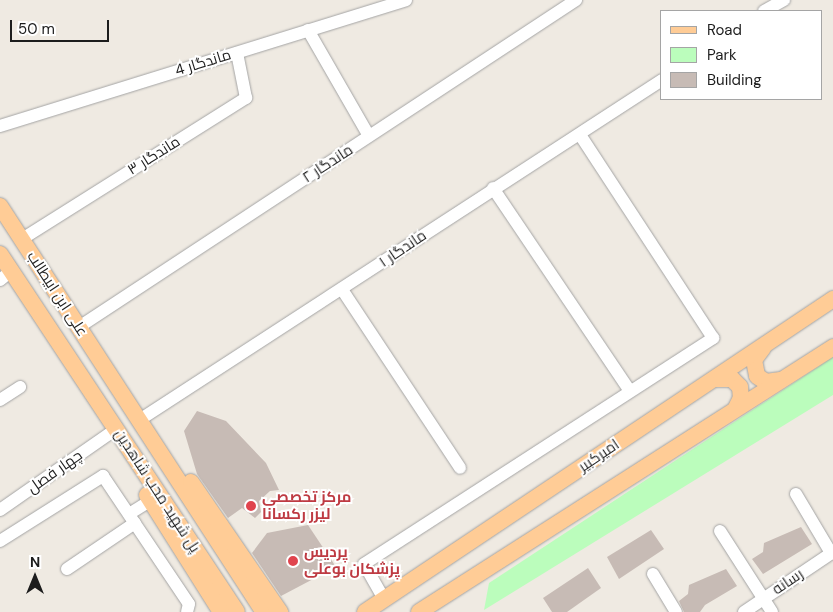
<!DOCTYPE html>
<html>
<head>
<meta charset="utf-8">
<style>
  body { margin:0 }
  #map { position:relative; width:833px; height:612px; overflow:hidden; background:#efeae2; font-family:"DM Sans",Cairo,sans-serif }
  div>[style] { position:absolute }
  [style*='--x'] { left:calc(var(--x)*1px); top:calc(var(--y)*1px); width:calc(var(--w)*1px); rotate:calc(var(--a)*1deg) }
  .park>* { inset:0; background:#bbfdbc }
  .building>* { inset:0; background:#c7bbb5 }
  .roads { filter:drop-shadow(0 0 1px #a4a4a4) drop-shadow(0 0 1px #a4a4a4) }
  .minor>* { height:12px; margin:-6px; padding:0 6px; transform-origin:6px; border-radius:6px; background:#fff }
  .major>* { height:16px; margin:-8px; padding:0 8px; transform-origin:8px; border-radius:8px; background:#ffcc96 }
  .dots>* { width:14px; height:14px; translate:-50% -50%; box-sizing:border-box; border:2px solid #fff; border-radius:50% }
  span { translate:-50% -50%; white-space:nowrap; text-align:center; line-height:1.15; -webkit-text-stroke:4px #fff; paint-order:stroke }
  .street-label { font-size:15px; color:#1d1d1d }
  .health-label { font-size:15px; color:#be3a42; font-weight:700 }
  .left { translate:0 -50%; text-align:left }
  .legend { position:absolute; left:660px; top:10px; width:162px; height:90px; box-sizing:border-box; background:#fff; border:1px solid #a5a5a5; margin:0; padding:6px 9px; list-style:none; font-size:15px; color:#1d1d1d }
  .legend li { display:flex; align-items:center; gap:10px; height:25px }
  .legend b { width:25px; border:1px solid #a5a5a5 }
  .north { position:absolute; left:10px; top:552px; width:50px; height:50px; -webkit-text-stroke:4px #fff; paint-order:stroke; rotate:0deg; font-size:14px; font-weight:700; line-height:20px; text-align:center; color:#1d1d1d }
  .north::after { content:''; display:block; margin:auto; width:18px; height:22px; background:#1d1d1d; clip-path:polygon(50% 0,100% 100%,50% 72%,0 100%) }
  .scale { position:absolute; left:10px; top:20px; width:99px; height:22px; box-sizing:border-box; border:2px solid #1d1d1d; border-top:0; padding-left:6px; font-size:15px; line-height:18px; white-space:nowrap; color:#1d1d1d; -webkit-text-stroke:4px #fff; paint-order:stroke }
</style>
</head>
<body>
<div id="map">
  <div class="park">
    <div style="clip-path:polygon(833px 357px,833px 395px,484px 610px,489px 583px)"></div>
  </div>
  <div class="building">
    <div style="clip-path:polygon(197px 411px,226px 421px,266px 463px,279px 490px,270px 491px,259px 501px,261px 512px,255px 518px,242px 508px,228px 518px,197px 474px,184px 431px)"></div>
    <div style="clip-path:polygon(308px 525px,336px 567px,281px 596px,252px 553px,267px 533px)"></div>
    <div style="clip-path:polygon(801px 527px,812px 544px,763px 574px,752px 559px,763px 552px,764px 543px)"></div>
    <div style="clip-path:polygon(651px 530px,664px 549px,619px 579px,607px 557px)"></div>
    <div style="clip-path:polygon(588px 568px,601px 588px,567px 612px,552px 612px,543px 598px)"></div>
    <div style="clip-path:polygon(726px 569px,737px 586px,705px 605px,700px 612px,684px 612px,679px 601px,688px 594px,689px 585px)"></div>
  </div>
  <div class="roads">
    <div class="minor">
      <div style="--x:764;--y:11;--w:23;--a:-29"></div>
      <div style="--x:308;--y:30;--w:122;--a:60.1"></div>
      <div style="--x:0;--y:126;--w:425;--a:-17.2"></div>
      <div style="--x:493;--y:188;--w:245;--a:56"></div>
      <div style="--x:22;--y:239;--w:265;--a:-32.2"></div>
      <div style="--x:246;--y:98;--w:46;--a:-101.3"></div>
      <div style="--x:0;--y:280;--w:14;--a:-39"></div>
      <div style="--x:343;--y:291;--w:212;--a:56.5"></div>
      <div style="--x:79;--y:327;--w:595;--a:-33.34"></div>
      <div style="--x:0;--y:400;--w:24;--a:-33"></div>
      <div style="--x:144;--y:417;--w:618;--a:-33.05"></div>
      <div style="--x:796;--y:494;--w:69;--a:59.3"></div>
      <div style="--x:0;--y:510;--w:133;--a:-34.9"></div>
      <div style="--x:129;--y:514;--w:26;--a:-32"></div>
      <div style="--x:720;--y:531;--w:96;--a:57.3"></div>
      <div style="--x:0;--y:541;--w:122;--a:-32.3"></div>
      <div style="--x:103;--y:476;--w:154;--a:56.1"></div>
      <div style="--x:189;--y:604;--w:8;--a:104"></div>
      <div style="--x:67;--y:569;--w:82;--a:-34.1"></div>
      <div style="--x:653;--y:574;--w:44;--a:58.8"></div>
      <div style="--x:384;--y:599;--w:40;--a:-119.7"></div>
      <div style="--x:364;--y:564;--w:416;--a:-32.9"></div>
      <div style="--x:713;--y:338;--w:243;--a:-123.2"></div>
      <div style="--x:744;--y:612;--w:107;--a:-34"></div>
    </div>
    <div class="major">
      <div style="--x:0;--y:206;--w:484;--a:57"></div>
      <div style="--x:0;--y:254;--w:429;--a:56.5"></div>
      <div style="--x:763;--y:348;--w:15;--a:127"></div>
      <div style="--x:754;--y:360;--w:16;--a:79"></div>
      <div style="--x:757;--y:376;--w:11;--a:34"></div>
      <div style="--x:766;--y:382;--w:15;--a:-8"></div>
      <div style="--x:716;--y:379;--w:16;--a:0"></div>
      <div style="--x:732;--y:379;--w:11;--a:45"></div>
      <div style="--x:740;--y:387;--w:11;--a:85"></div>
      <div style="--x:741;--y:398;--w:11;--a:117"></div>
      <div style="--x:191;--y:482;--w:158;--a:55.6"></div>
      <div style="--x:147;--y:495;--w:138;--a:57.7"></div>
      <div style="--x:365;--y:612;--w:563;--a:-33.77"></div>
      <div style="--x:419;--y:612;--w:492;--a:-32.6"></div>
    </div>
  </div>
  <div class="dots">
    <div style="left:251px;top:506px;background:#e0444e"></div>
    <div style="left:293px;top:561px;background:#e0444e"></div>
  </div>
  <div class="street-label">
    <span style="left:203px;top:63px;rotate:-17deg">ماندگار 4</span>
    <span style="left:154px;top:156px;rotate:-32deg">ماندگار ۳</span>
    <span style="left:328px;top:164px;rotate:-33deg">ماندگار ۲</span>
    <span style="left:403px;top:249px;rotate:-34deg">ماندگار ۱</span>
    <span style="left:57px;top:294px;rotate:57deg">علی ابن ابیطالب</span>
    <span style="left:599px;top:456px;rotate:-34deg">امیرکبیر</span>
    <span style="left:55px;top:472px;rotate:-35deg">چهار فصل</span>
    <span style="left:157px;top:491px;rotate:57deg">پل شهید محب شاهدین</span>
    <span style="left:788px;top:582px;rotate:-34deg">رسانه</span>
  </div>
  <div class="health-label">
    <span class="left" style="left:262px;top:506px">مرکز تخصصی<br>لیزر رکسانا</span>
    <span class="left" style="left:304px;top:561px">پردیس<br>پزشکان بوعلی</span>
  </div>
  <ul class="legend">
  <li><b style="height:6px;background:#ffcc96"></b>Road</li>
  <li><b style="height:14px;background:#bbfdbc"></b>Park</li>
  <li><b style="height:14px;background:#c7bbb5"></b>Building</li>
  </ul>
  <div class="north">N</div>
  <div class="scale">50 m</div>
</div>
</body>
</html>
